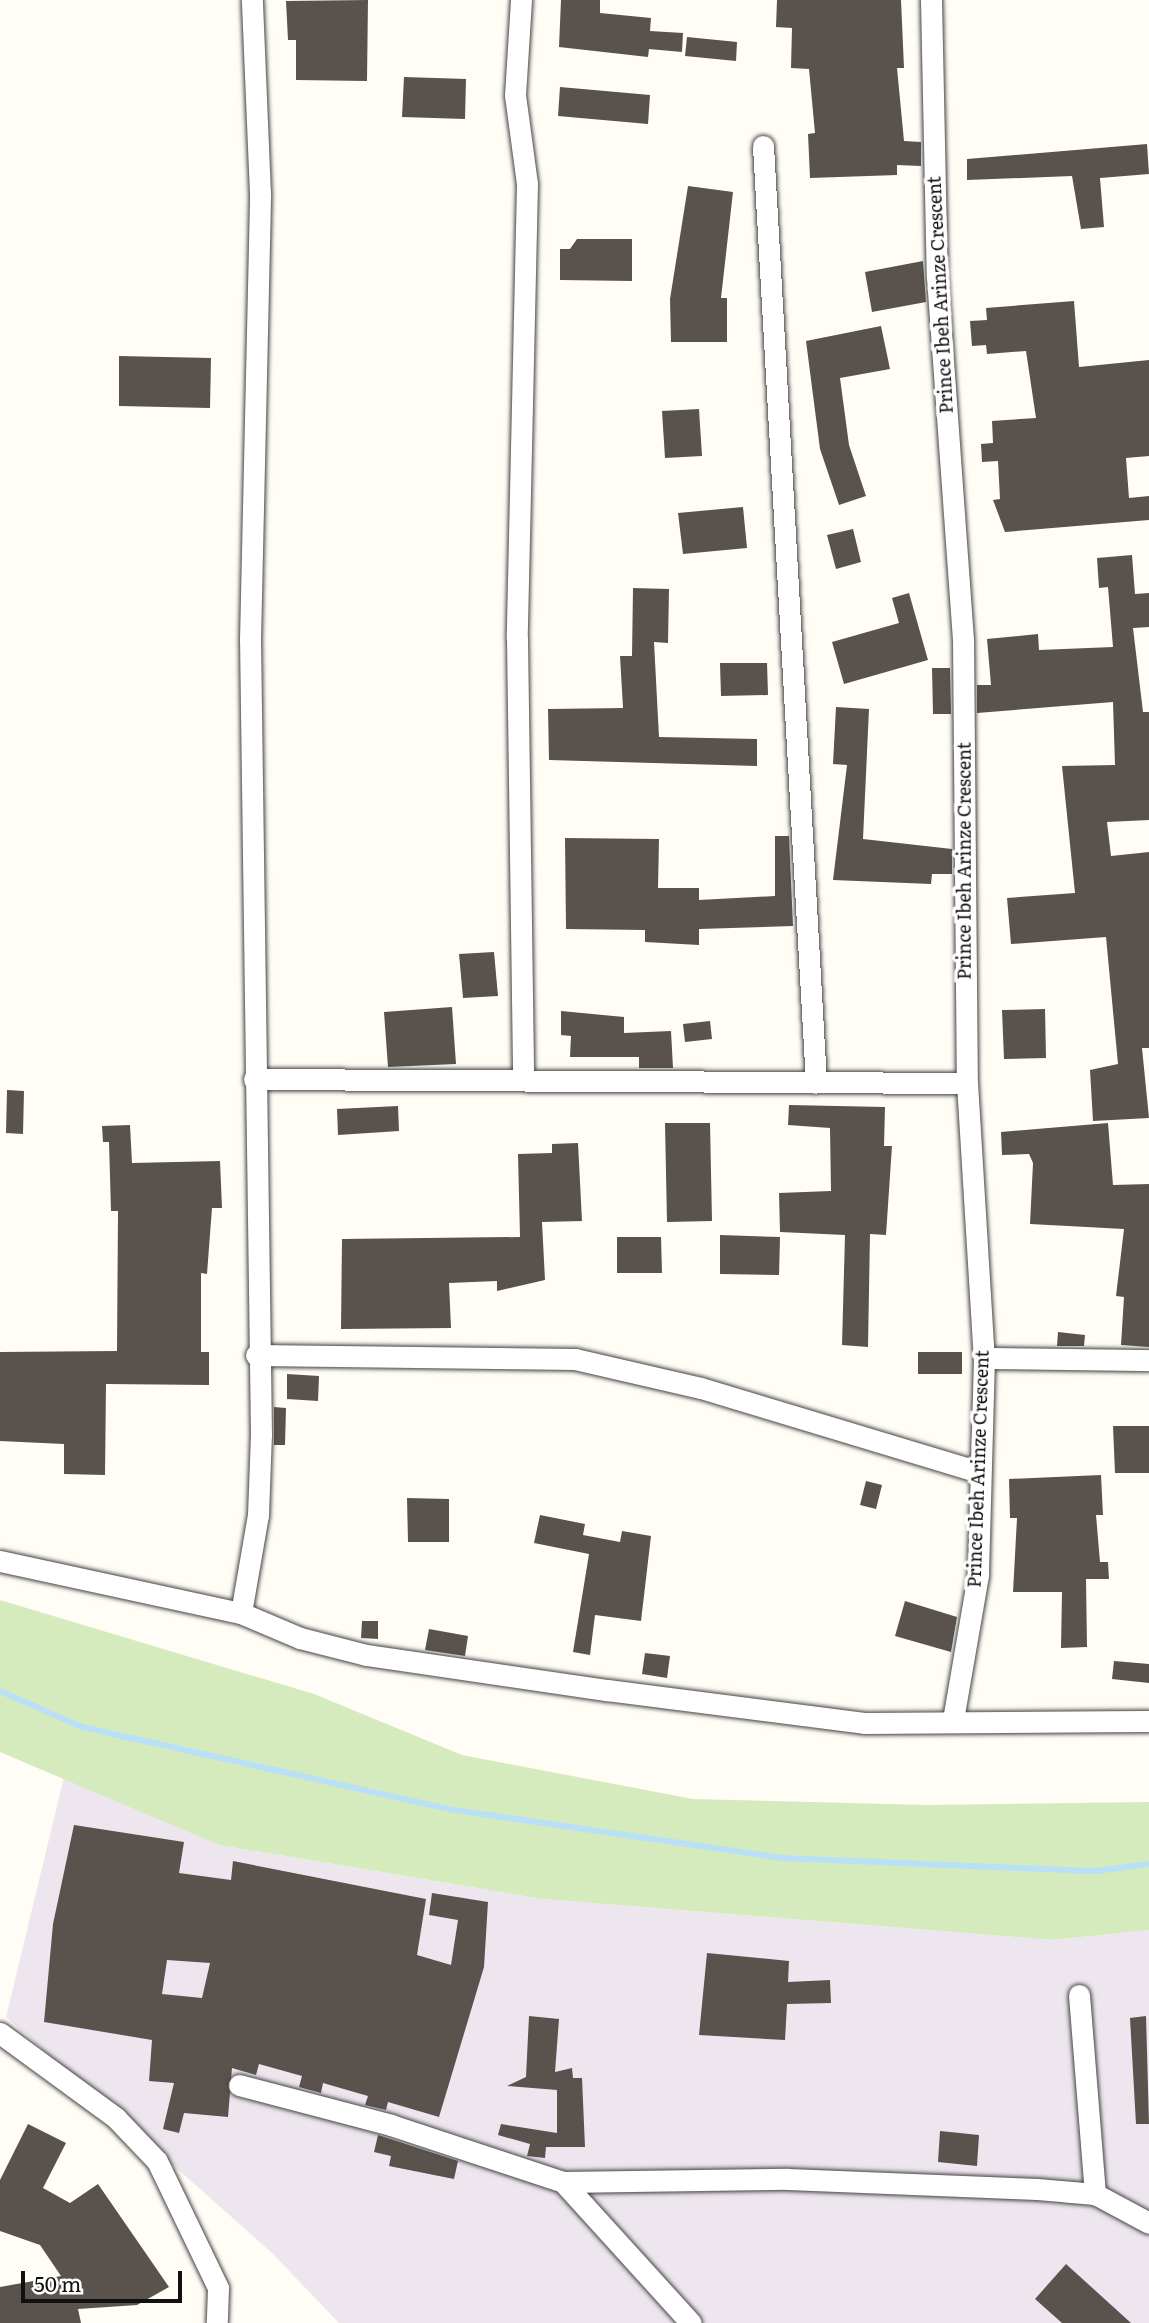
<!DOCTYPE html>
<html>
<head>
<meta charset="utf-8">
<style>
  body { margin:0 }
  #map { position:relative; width:1149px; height:2323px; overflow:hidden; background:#fffdf5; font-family:Literata,serif }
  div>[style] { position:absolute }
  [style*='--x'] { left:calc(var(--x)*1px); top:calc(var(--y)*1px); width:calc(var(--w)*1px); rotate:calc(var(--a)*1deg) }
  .industrial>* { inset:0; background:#eee6ef }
  .green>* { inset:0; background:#d5ebbd }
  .stream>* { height:6px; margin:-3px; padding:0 3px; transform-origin:3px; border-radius:3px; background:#b9e0f7 }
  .building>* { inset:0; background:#5a524d }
  .roads { filter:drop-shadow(0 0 2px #444) drop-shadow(0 0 2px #444) }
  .minor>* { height:21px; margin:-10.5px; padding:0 10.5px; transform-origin:10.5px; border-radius:10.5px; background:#fff }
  span { translate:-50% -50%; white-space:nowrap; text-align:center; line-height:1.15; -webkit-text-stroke:7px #fff; paint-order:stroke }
  .street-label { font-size:18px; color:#111 }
  .scale { position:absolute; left:21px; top:2271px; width:161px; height:32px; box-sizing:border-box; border:4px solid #111; border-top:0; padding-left:9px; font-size:21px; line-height:24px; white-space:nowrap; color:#111; -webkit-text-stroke:5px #fff; paint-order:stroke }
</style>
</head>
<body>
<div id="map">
  <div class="industrial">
    <div style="clip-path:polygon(64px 1777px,219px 1845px,543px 1899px,1053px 1940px,1149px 1930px,1149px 2323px,339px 2323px,272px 2253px,6px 2017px)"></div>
  </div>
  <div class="green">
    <div style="clip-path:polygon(0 1600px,314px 1694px,462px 1755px,693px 1799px,927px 1805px,1149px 1802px,1149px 1930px,1053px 1940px,543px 1899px,219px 1845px,0 1752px)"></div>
  </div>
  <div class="stream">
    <div style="--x:0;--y:1691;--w:90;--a:23.7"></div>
    <div style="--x:82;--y:1727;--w:381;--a:12.6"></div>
    <div style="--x:454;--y:1810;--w:331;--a:8.3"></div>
    <div style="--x:782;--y:1858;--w:314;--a:2.4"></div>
    <div style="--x:1096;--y:1871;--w:53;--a:-7.5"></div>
  </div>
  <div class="building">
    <div style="clip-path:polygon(368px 0,367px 81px,296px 80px,296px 40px,288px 40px,286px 1px)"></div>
    <div style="clip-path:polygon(561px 0,600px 0,600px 13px,651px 18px,650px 31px,683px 33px,682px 52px,649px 49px,648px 57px,559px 47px)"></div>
    <div style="clip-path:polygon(777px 0,901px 0,904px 68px,897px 68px,904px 141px,921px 142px,921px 166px,897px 165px,897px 175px,810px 178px,808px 134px,815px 133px,809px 69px,791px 68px,792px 28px,776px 27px)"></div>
    <div style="clip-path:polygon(687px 37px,737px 42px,736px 61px,685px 56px)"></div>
    <div style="clip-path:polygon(404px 77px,466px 79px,465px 119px,402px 117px)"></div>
    <div style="clip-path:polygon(560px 87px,650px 95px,648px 124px,558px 116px)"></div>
    <div style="clip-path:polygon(1147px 144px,1149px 174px,1100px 178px,1104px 227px,1081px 229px,1072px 176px,967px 180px,967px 159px)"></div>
    <div style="clip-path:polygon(688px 186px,733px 192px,721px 298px,727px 298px,727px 342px,671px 342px,670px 299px)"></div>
    <div style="clip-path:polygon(577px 239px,632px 239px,632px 281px,560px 280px,560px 249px,570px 249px)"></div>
    <div style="clip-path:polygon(923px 261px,926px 302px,872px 312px,865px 272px)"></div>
    <div style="clip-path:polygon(1074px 301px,1079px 367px,1149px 360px,1149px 456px,1126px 458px,1129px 498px,1149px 496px,1149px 520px,1005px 532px,993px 500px,1000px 499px,998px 461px,982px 462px,981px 444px,993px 443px,992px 421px,1036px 418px,1026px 351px,987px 354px,986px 345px,972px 346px,970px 321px,987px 320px,986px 308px)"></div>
    <div style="clip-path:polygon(881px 326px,890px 369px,840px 378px,849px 445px,866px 496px,839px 505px,820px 449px,806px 341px)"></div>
    <div style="clip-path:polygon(119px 356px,211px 358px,210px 408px,119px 406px)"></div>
    <div style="clip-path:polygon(699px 409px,702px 456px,665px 458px,662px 411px)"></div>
    <div style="clip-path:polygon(743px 507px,747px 548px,683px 554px,678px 513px)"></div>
    <div style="clip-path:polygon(853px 529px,861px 562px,836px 569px,827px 535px)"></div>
    <div style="clip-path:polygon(1132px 555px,1135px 594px,1149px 593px,1149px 627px,1133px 628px,1143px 712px,1149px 712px,1149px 820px,1107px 822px,1111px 856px,1149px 852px,1149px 1048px,1142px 1048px,1149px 1118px,1093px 1121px,1090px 1070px,1118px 1064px,1106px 937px,1011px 944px,1007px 898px,1075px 893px,1062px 766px,1115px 765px,1113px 702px,977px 713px,977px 685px,991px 685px,987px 639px,1038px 634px,1039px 650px,1113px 647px,1108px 587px,1099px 588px,1097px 558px)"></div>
    <div style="clip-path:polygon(633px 588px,669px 589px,668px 643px,654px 642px,659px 737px,757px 739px,757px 766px,549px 760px,548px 709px,623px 708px,620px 656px,632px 656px)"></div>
    <div style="clip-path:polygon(909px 593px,928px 660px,844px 684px,832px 642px,899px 623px,892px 598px)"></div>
    <div style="clip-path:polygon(720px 663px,767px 663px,768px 695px,721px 696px)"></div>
    <div style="clip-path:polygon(932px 668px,950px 668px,951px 714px,933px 714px)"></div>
    <div style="clip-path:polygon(836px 707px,869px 709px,863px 839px,952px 849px,952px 874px,932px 874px,931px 884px,833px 880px,847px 765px,833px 764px)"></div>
    <div style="clip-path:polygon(775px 836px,789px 836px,793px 926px,699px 929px,699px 945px,645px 942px,645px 930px,566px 929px,565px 838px,659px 839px,658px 888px,699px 888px,699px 900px,775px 896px)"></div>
    <div style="clip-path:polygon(494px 952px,498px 996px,463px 998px,459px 954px)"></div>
    <div style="clip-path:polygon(452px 1007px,456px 1064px,388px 1067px,384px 1012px)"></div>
    <div style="clip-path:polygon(1045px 1009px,1046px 1058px,1004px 1059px,1002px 1010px)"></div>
    <div style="clip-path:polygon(561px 1011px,624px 1017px,624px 1033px,671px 1031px,673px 1068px,639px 1068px,639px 1057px,570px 1057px,571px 1036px,561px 1035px)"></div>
    <div style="clip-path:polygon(710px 1021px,712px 1039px,685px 1042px,683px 1024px)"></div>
    <div style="clip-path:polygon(7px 1090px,24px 1091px,23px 1134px,6px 1133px)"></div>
    <div style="clip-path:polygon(789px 1105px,885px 1107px,884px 1146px,892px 1146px,886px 1235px,870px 1234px,868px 1347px,842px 1345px,845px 1235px,780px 1232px,779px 1193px,831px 1191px,830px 1128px,788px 1125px)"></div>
    <div style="clip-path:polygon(398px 1106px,399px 1131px,338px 1135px,337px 1109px)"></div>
    <div style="clip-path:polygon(665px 1123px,710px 1123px,712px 1221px,667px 1222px)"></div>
    <div style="clip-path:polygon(1108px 1123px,1113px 1185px,1149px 1184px,1149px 1347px,1121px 1345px,1124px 1297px,1116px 1296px,1124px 1229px,1030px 1224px,1033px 1163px,1029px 1154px,1002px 1155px,1001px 1132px)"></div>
    <div style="clip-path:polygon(130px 1125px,132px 1163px,220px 1161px,222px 1208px,212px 1208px,207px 1274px,201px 1273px,201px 1352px,209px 1352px,209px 1385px,106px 1384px,105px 1475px,64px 1474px,64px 1444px,0 1441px,0 1352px,117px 1351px,118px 1211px,111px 1211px,109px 1142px,103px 1142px,102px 1126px)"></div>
    <div style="clip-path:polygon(578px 1143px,582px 1221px,542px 1222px,545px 1280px,497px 1291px,497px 1281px,449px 1283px,451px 1328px,341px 1329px,342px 1239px,520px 1237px,518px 1154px,552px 1153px,552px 1144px)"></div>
    <div style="clip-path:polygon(720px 1235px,780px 1237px,779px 1275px,720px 1274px)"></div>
    <div style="clip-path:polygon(617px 1237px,661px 1237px,662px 1273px,617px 1273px)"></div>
    <div style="clip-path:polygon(1058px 1332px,1085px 1335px,1084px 1346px,1057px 1346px)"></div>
    <div style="clip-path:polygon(918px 1352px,962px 1352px,962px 1374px,918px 1374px)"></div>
    <div style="clip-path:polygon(287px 1374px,319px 1376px,318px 1401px,287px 1399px)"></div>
    <div style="clip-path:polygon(274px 1407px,286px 1408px,285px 1445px,274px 1445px)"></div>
    <div style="clip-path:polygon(1113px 1426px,1149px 1426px,1149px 1473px,1115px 1473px)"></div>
    <div style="clip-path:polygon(1101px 1475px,1103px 1515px,1096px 1515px,1100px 1562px,1108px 1562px,1109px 1579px,1086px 1579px,1087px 1647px,1061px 1648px,1062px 1592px,1013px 1592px,1017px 1518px,1010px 1518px,1009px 1479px)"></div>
    <div style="clip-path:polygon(866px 1481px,882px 1485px,876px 1509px,860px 1505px)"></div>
    <div style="clip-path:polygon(407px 1498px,449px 1499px,449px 1542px,408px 1542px)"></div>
    <div style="clip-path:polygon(540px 1515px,585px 1524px,583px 1535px,620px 1542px,622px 1531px,651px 1536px,641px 1621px,595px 1615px,590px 1655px,573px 1652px,589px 1554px,534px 1543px)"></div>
    <div style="clip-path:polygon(905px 1601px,957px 1617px,951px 1652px,895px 1636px)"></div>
    <div style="clip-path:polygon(362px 1621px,378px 1621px,378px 1639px,361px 1638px)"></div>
    <div style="clip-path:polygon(429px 1629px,468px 1636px,465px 1656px,425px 1650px)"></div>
    <div style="clip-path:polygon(645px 1653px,670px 1656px,667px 1678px,642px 1674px)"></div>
    <div style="clip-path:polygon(1114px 1661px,1149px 1664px,1149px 1683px,1112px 1679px)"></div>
    <div style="clip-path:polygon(evenodd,74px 1825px,184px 1842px,179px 1873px,231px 1880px,233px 1861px,426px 1899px,417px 1955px,451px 1965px,458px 1920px,429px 1915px,432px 1893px,488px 1902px,484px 1967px,439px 2117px,388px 2102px,386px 2110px,365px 2105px,368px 2096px,323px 2083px,321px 2093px,299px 2087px,302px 2076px,259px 2064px,256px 2075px,232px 2068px,228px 2117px,184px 2113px,179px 2133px,163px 2129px,174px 2083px,149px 2081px,152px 2040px,44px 2022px,53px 1924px,74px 1825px,167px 1960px,210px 1963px,202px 1998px,162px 1994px,167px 1960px)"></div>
    <div style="clip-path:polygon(707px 1953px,789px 1961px,788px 1982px,830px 1980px,831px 2003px,787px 2004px,785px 2040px,699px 2035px)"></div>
    <div style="clip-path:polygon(529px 2016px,559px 2019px,555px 2072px,572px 2068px,573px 2078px,582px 2078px,585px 2147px,546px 2147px,545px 2158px,527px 2156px,530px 2144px,498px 2135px,501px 2124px,557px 2133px,557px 2090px,507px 2086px,526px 2077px)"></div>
    <div style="clip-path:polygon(1146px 2016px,1149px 2124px,1136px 2124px,1130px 2018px)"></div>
    <div style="clip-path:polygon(28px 2124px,66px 2143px,43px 2188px,70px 2203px,98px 2184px,169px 2287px,137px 2305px,78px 2309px,81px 2323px,0 2323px,0 2287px,61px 2276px,40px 2245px,0 2231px,0 2180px)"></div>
    <div style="clip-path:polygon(940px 2131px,979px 2135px,977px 2166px,938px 2162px)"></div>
    <div style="clip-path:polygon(378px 2135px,458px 2161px,454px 2179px,389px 2166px,391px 2156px,374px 2152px)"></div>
    <div style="clip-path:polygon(1066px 2264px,1131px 2323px,1062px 2323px,1035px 2299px)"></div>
  </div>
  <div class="roads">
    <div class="minor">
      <div style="--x:521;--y:0;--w:95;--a:93.6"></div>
      <div style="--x:515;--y:95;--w:90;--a:82.3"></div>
      <div style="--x:527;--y:184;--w:454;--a:91.3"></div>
      <div style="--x:517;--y:638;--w:439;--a:89.2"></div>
      <div style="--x:931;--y:0;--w:277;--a:88.8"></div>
      <div style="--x:937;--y:277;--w:363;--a:85.9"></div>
      <div style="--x:963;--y:639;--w:444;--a:89.5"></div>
      <div style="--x:967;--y:1083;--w:276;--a:86.5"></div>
      <div style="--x:984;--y:1358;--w:217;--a:91.6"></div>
      <div style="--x:978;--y:1575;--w:147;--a:99.8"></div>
      <div style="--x:763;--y:146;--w:938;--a:86.76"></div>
      <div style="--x:254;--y:1079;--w:713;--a:0.32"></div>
      <div style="--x:256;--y:1355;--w:319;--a:0.7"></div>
      <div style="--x:575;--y:1359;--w:129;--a:13"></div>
      <div style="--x:701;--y:1388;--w:290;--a:16.8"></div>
      <div style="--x:984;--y:1358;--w:165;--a:0.7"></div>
      <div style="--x:0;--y:1561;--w:247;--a:12.2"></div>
      <div style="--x:241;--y:1613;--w:64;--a:23"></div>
      <div style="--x:300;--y:1638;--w:68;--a:14.4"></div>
      <div style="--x:366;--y:1655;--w:244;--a:8.3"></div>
      <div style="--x:607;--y:1690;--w:259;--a:7.3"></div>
      <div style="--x:864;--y:1723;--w:285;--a:-0.4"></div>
      <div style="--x:241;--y:1613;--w:99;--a:-80.2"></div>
      <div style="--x:258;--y:1515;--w:80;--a:-87.9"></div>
      <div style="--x:261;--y:1435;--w:795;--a:-90.79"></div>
      <div style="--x:250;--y:640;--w:446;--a:-88.7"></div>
      <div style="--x:260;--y:194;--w:194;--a:-92.4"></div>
      <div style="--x:1079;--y:1995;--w:200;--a:85.4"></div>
      <div style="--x:0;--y:2033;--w:144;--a:36.2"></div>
      <div style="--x:116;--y:2118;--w:59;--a:46.4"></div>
      <div style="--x:157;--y:2161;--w:141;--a:64.3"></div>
      <div style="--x:218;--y:2288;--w:35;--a:92"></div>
      <div style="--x:239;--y:2085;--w:157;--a:14.7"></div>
      <div style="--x:391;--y:2125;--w:181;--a:18.3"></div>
      <div style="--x:563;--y:2182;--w:225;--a:-0.8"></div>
      <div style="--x:788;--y:2179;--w:249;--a:2.3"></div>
      <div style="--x:1037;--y:2189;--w:58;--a:4.9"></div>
      <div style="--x:1095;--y:2194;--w:61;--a:28.2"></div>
      <div style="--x:563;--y:2182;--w:190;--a:47.8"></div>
    </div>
  </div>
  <div class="street-label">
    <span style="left:940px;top:295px;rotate:-93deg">Prince Ibeh Arinze Crescent</span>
    <span style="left:964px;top:861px;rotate:-90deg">Prince Ibeh Arinze Crescent</span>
    <span style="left:978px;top:1469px;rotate:-88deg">Prince Ibeh Arinze Crescent</span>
  </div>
  <div class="scale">50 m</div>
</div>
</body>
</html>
